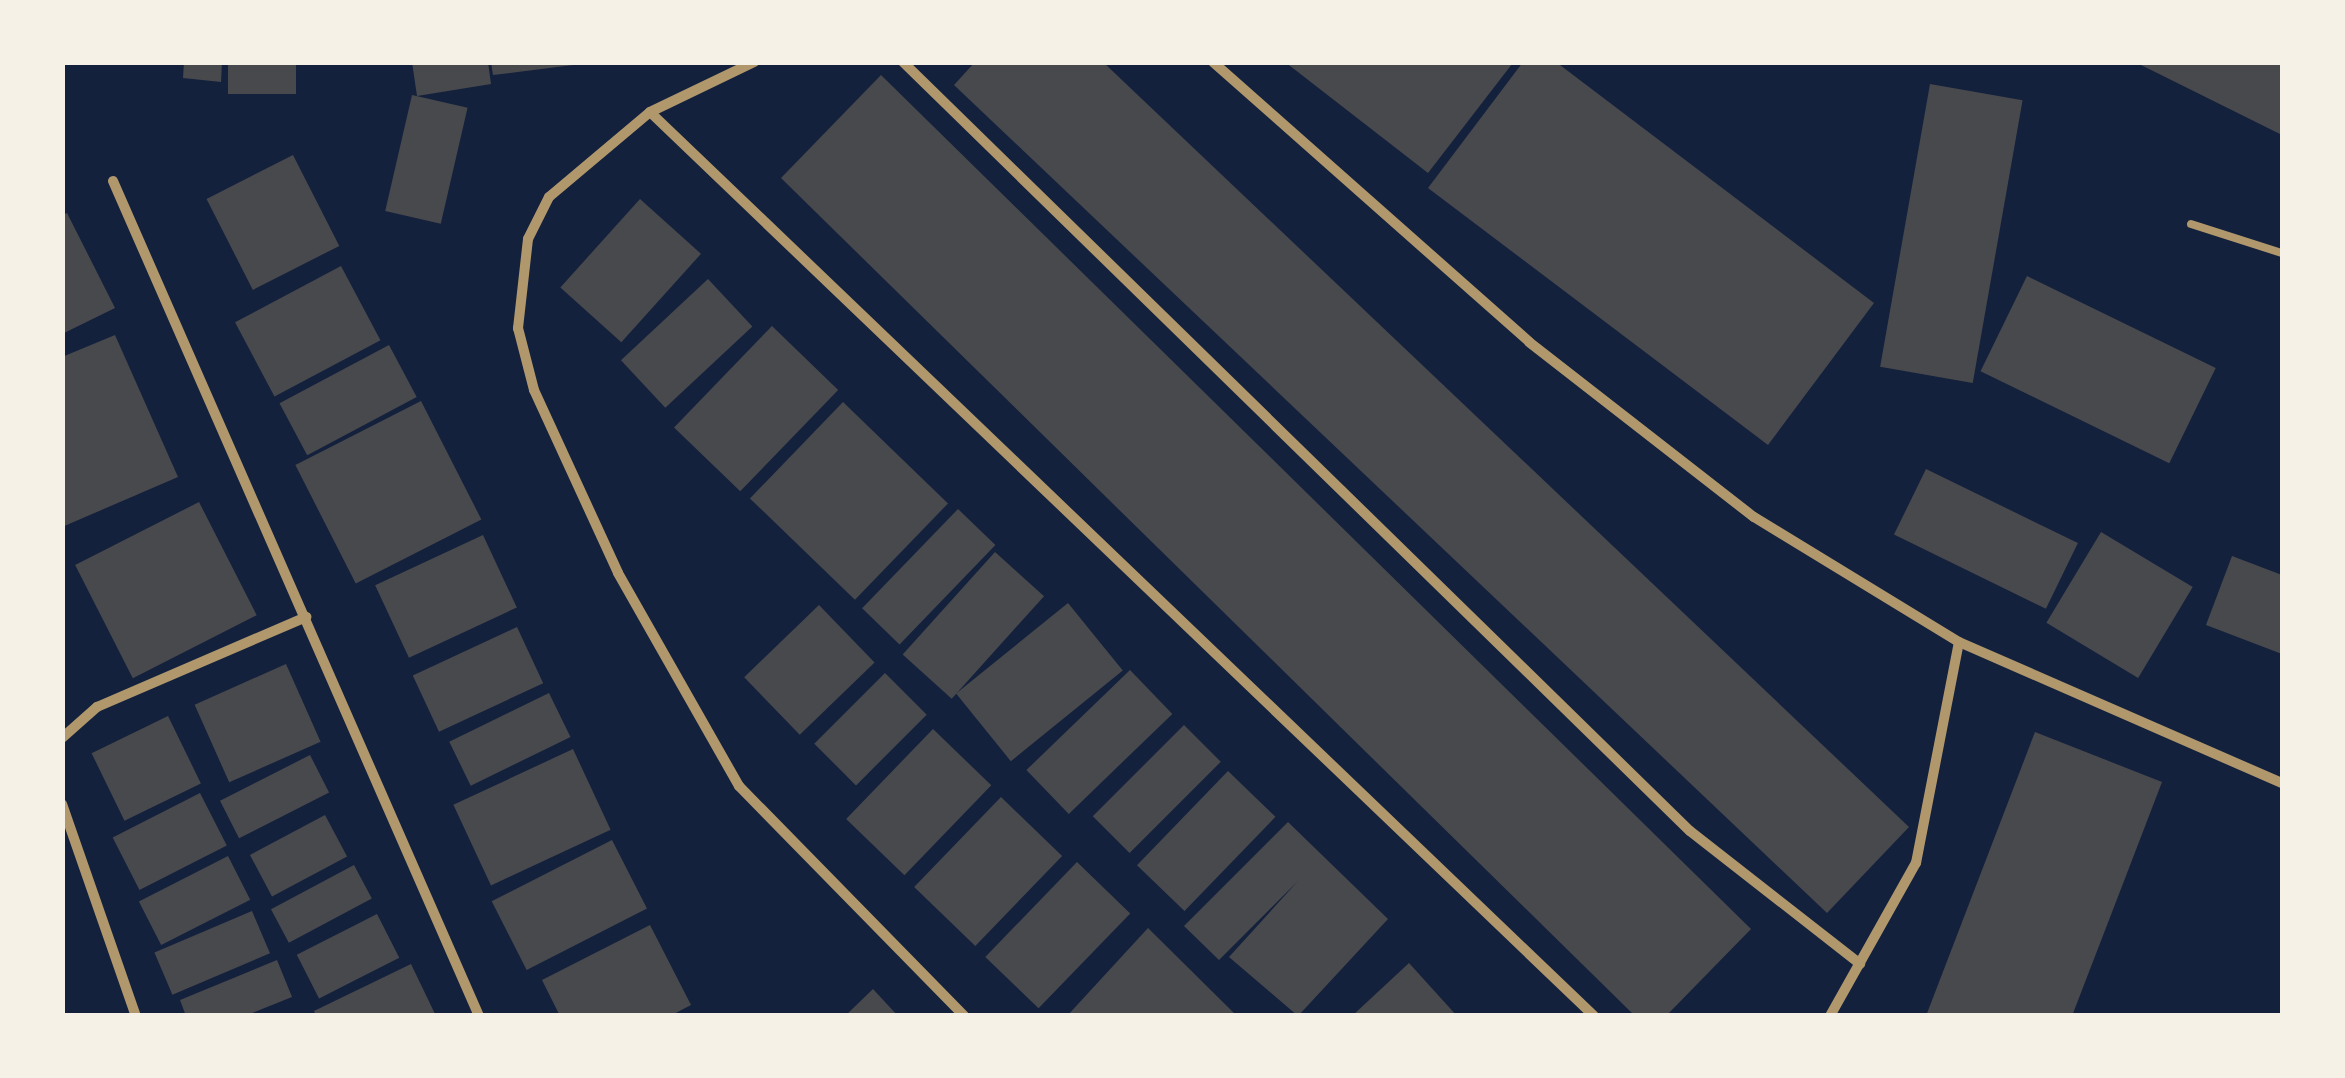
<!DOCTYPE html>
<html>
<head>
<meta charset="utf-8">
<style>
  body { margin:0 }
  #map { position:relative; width:2345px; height:1078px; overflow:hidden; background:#14213d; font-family:"Exo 2",sans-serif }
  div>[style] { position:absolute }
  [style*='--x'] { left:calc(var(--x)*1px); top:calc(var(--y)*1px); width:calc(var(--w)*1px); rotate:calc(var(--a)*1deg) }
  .building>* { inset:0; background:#48494c; transform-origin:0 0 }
  .service>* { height:8px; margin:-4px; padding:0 4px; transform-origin:4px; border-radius:4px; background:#b1986c }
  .minor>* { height:10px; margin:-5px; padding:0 5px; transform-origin:5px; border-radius:5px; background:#b1986c }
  span { translate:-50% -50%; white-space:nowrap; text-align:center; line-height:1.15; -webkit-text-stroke:8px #f6f1e7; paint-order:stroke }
  .frame { position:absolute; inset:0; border:65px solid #f6f1e7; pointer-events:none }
</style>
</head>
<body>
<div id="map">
  <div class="building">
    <i style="clip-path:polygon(184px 62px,222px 62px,221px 82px,183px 78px)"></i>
    <i style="left:228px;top:62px;width:68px;height:32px"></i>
    <i style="clip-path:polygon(412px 62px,488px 62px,491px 84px,417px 96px)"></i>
    <i style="clip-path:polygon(491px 62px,573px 62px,573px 65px,493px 75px)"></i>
    <i style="clip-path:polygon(975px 62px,1103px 62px,1909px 827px,1827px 913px,954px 85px)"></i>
    <i style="clip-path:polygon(1285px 62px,1510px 62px,1512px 64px,1428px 173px)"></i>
    <i style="clip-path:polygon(1523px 62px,1556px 62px,1874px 303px,1768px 445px,1428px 188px)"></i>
    <i style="clip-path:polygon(2135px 62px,2282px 62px,2282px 135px)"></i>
    <i style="clip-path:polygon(881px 75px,1751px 929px,1666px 1016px,1635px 1016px,781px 178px)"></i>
    <i style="left:1930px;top:84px;width:94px;height:287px;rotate:10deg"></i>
    <i style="left:412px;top:95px;width:57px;height:119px;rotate:13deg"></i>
    <i style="left:293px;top:155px;width:102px;height:97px;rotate:63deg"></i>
    <i style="left:640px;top:199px;width:82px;height:119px;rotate:42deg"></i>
    <i style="clip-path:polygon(67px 213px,115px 308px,62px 334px,62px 215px)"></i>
    <i style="left:341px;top:266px;width:84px;height:120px;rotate:62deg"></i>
    <i style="left:2027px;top:276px;width:210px;height:106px;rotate:26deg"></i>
    <i style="left:708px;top:279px;width:65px;height:119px;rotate:47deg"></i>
    <i style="left:772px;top:326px;width:92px;height:141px;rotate:44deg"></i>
    <i style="clip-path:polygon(115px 335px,178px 477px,62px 527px,62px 357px)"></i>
    <i style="left:389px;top:345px;width:59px;height:124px;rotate:62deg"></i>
    <i style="left:421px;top:401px;width:133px;height:141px;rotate:63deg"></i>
    <i style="left:843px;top:402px;width:146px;height:134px;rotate:44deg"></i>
    <i style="left:1926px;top:469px;width:169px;height:73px;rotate:26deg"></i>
    <i style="left:199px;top:502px;width:127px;height:139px;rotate:63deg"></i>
    <i style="left:958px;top:509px;width:52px;height:138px;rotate:44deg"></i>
    <i style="left:2101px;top:532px;width:107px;height:106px;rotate:31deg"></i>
    <i style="left:483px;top:535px;width:80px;height:119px;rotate:65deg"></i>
    <i style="left:995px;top:552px;width:66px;height:138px;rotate:42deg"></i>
    <i style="clip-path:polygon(2232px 556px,2282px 575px,2282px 654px,2206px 625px)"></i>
    <i style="left:1068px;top:603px;width:87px;height:144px;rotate:51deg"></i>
    <i style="left:819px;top:605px;width:80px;height:104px;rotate:46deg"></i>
    <i style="left:517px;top:627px;width:62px;height:115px;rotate:65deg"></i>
    <i style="left:286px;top:664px;width:85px;height:100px;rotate:66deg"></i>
    <i style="left:1130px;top:670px;width:61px;height:144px;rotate:46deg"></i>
    <i style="left:885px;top:673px;width:59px;height:100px;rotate:45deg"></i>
    <i style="left:549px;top:693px;width:49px;height:111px;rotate:64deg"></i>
    <i style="left:168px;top:716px;width:75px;height:85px;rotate:64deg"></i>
    <i style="left:1184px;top:725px;width:52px;height:129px;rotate:45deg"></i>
    <i style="left:933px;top:729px;width:81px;height:125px;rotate:44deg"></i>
    <i style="clip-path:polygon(2035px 732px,2162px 782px,2129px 868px,2072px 1016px,1926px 1016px)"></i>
    <i style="left:573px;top:749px;width:89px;height:132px;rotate:65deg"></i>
    <i style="left:310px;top:755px;width:42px;height:101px;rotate:63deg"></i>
    <i style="left:1228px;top:771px;width:66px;height:131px;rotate:44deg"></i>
    <i style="left:200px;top:793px;width:59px;height:98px;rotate:63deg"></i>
    <i style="left:1001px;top:797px;width:85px;height:125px;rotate:44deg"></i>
    <i style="left:325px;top:815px;width:47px;height:85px;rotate:62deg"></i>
    <i style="clip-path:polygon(1288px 822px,1388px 919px,1298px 1016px,1229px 957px,1298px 881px,1219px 960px,1184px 926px)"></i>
    <i style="left:612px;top:840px;width:77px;height:135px;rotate:63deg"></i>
    <i style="left:228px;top:856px;width:49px;height:100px;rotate:63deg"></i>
    <i style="left:1077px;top:862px;width:74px;height:132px;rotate:44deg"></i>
    <i style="left:354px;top:865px;width:38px;height:94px;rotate:62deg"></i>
    <i style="left:252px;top:911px;width:46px;height:106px;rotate:67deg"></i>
    <i style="left:377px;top:914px;width:49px;height:90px;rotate:63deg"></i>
    <i style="clip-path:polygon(650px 925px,691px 1005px,670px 1016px,560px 1016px,542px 980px)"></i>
    <i style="clip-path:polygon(1148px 928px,1237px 1016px,1067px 1016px)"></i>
    <i style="clip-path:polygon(277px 960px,292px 997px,245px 1016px,186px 1016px,180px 1000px)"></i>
    <i style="clip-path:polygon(1409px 963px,1457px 1016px,1352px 1016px)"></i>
    <i style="clip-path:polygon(411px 964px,436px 1016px,316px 1016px,314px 1011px)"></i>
    <i style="clip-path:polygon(873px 989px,898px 1016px,845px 1016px)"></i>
  </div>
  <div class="service">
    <i style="--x:2191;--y:224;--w:96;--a:17.7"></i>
  </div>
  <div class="minor">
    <i style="--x:754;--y:62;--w:115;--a:154.3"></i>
    <i style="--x:650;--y:112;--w:132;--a:139.9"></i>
    <i style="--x:549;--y:197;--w:47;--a:116.6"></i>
    <i style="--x:528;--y:239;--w:90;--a:96.4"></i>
    <i style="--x:518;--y:328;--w:64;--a:75.5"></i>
    <i style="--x:534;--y:390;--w:201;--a:65.3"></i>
    <i style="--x:618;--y:573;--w:245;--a:60.4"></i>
    <i style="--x:739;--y:786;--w:322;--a:45.6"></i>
    <i style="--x:903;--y:62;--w:1100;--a:44.34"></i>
    <i style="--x:1690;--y:831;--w:216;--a:38"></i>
    <i style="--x:1213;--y:62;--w:422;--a:41.5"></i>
    <i style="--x:1529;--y:342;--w:285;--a:37.9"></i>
    <i style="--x:1754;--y:517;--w:240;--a:31.4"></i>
    <i style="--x:1959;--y:642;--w:352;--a:23.6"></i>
    <i style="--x:650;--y:112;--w:1307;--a:43.76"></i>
    <i style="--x:113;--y:181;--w:912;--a:66.33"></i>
    <i style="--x:62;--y:738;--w:47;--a:-41.5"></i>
    <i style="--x:97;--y:707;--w:228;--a:-23.3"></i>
    <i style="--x:62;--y:804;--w:225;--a:70.8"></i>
    <i style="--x:1830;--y:1016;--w:176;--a:-60.7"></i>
    <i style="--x:1916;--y:863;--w:225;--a:-79"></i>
  </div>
  <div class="frame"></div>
</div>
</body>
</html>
